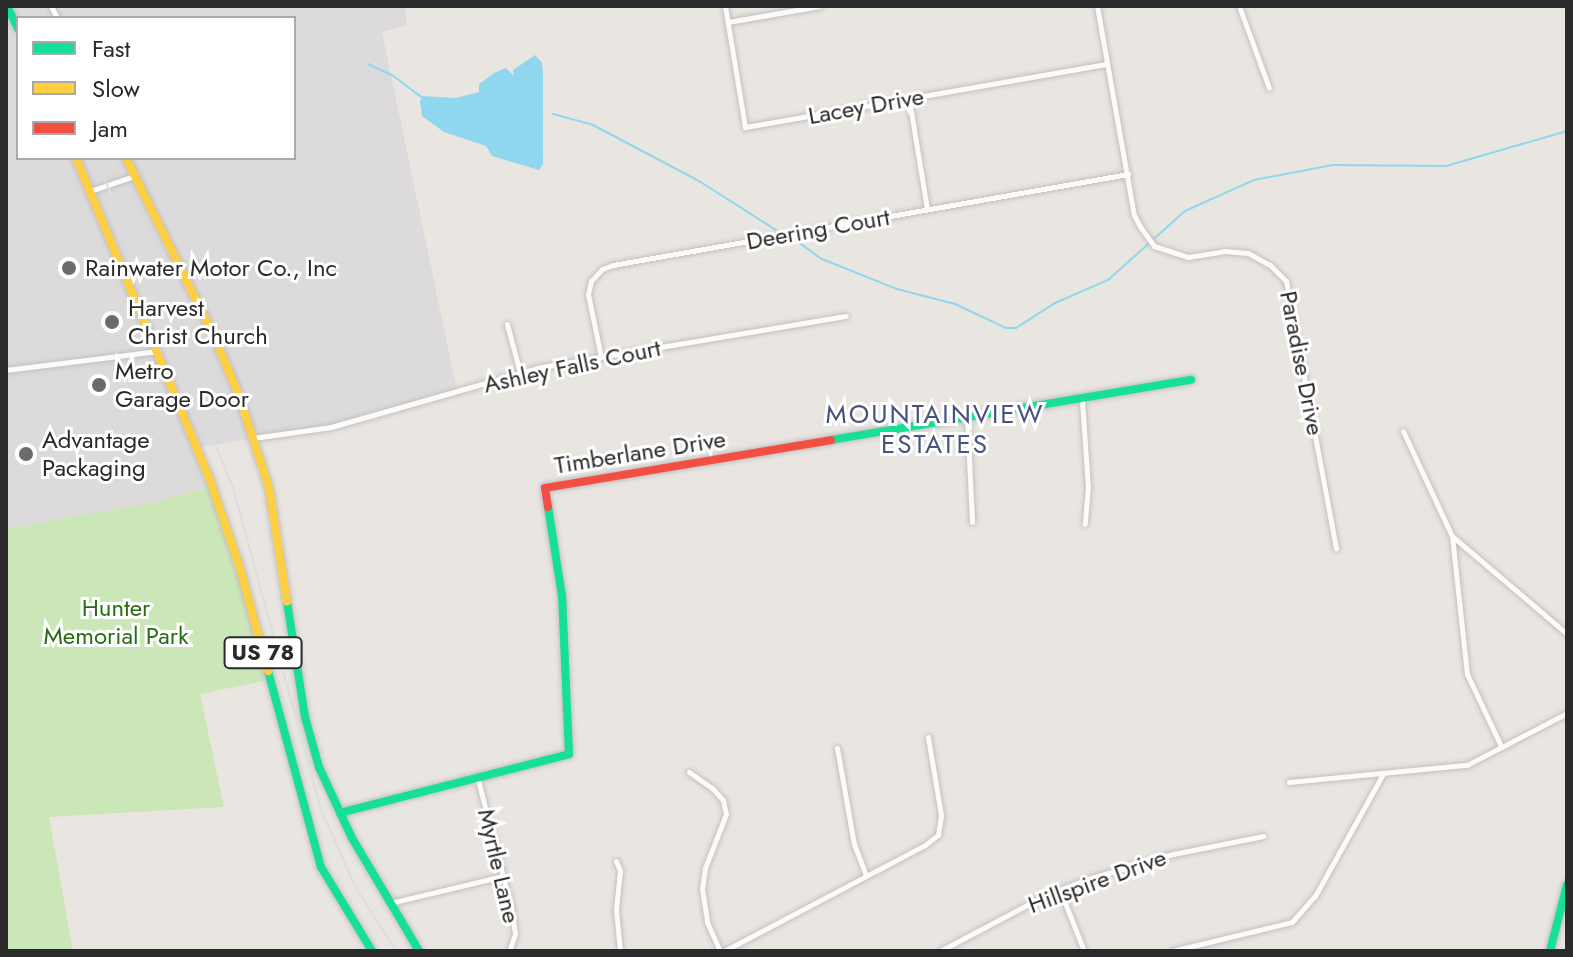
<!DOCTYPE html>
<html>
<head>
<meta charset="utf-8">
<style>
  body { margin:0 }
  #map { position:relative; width:1573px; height:957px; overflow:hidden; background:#e9e5e0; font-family:Jost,sans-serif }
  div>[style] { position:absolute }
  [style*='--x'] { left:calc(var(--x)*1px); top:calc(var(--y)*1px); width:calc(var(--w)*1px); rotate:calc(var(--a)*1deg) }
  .industrial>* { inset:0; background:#dddadc }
  .green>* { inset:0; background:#cbe6b7 }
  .water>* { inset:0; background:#8fd7ef }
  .stream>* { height:2px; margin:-1px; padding:0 1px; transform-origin:1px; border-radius:1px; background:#8fd7ef }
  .roads { filter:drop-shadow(0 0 2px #c2c1c2) drop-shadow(0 0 2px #c2c1c2) }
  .street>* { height:5px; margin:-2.5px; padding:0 2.5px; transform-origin:2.5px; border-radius:2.5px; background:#fcfbfa }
  .fast>* { height:8px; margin:-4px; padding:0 4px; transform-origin:4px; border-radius:4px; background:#16e098 }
  .slow>* { height:8px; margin:-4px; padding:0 4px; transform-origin:4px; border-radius:4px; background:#ffcf43 }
  .jam>* { height:8px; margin:-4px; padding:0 4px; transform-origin:4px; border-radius:4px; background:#f24e42 }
  .rail>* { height:2px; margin:-1px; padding:0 1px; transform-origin:1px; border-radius:1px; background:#dddddf }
  .dots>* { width:22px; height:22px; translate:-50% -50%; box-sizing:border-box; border:4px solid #fff; border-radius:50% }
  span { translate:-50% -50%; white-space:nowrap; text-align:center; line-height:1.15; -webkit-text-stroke:6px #fff; paint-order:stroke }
  .shield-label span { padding:2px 6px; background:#fff; border:2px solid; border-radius:6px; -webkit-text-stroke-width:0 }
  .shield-label { font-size:22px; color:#2a2a2a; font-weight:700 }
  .street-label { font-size:24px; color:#2a2a2a }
  .poi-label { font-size:24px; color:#2a2a2a }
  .left { translate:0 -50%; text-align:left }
  .park-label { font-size:24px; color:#296c16 }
  .neighbourhood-label { font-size:26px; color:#48527e; letter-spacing:2px }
  .frame { position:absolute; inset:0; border:8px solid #2a2a2a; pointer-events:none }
  .legend { position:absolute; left:16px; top:16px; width:280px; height:144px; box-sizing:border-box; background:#fff; border:2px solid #aaa; margin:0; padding:10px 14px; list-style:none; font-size:24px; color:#2a2a2a }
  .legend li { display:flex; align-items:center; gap:16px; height:40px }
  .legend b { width:40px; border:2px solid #aaa }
</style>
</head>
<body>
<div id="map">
  <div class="industrial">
    <i style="clip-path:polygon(evenodd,6px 6px,405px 6px,407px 25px,382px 32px,457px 391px,331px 427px,198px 447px,212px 486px,161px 501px,6px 529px,6px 6px,18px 18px,294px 18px,294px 158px,18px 158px,18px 18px)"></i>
  </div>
  <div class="green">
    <i style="clip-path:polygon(213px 486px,268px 680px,200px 694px,224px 807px,49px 817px,73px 951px,6px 951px,6px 529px,161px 501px)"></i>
  </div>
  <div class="water">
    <i style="clip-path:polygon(535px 55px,542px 63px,543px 74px,543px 164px,539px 170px,492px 156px,486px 146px,444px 132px,422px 116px,420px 101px,423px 96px,456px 98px,479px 92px,479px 84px,494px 73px,506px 68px,514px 76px,513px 70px)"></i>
  </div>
  <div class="stream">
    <i style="--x:368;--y:64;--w:26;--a:25"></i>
    <i style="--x:392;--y:75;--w:38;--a:37"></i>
    <i style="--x:553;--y:114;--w:39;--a:15"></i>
    <i style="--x:591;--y:124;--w:122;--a:27.8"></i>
    <i style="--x:699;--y:181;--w:95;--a:32.5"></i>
    <i style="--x:794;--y:239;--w:34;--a:36"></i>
    <i style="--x:822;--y:259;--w:81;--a:21.8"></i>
    <i style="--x:897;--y:289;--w:60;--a:14.5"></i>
    <i style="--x:955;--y:304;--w:56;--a:25.2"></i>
    <i style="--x:1006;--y:328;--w:10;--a:0"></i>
    <i style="--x:1016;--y:328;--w:46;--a:-32.7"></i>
    <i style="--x:1055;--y:303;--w:58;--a:-23.5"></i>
    <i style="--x:1108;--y:280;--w:103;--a:-41.9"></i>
    <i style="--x:1185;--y:211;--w:76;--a:-24.2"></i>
    <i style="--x:1254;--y:180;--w:80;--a:-10.8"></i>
    <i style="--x:1333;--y:165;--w:113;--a:0.5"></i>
    <i style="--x:1446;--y:166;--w:126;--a:-16.1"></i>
  </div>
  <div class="roads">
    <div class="street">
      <i style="--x:51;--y:6;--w:13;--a:63"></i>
      <i style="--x:725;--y:6;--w:123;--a:80.6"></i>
      <i style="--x:745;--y:127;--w:367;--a:-9.9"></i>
      <i style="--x:1097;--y:6;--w:212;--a:80"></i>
      <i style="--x:1134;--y:215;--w:15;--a:62"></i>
      <i style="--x:1141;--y:228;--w:22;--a:54"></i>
      <i style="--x:1154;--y:246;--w:36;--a:18"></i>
      <i style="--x:1188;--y:257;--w:36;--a:-9"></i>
      <i style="--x:1224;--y:251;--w:24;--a:5"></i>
      <i style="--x:1248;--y:253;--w:25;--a:29"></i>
      <i style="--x:1270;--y:265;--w:23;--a:45"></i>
      <i style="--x:1286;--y:281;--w:272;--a:79.4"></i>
      <i style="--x:1239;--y:6;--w:87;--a:69.9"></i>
      <i style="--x:728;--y:22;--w:93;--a:-9.9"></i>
      <i style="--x:909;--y:99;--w:111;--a:80.7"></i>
      <i style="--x:90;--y:191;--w:46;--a:-18.8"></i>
      <i style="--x:507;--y:324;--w:51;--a:75.1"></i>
      <i style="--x:601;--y:357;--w:64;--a:-101.7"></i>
      <i style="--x:588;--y:294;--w:13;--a:-77"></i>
      <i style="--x:591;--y:281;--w:16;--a:-47"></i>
      <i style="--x:602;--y:269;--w:12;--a:-20"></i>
      <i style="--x:613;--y:265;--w:523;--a:-10.02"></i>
      <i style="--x:6;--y:370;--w:153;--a:-7.1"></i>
      <i style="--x:1082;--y:400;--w:87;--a:86.1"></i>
      <i style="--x:1088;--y:487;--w:37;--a:95"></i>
      <i style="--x:967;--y:418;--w:104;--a:87.2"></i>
      <i style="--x:1403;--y:431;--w:116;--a:65"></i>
      <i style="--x:1452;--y:536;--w:151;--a:40.4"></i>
      <i style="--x:253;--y:438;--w:79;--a:-8"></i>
      <i style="--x:331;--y:427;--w:218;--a:-15.9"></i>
      <i style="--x:541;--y:367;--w:309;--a:-9.5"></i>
      <i style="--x:1452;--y:536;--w:139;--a:83.8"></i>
      <i style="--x:1467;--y:674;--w:80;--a:64.7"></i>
      <i style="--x:837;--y:748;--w:97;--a:80"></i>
      <i style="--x:854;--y:844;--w:34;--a:69"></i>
      <i style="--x:689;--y:772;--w:29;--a:35"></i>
      <i style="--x:713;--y:789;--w:15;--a:48"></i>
      <i style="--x:723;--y:800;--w:14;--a:78"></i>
      <i style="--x:726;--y:814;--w:58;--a:111.3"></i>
      <i style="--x:705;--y:868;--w:21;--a:98"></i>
      <i style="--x:702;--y:889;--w:33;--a:81"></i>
      <i style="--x:707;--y:922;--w:32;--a:66"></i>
      <i style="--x:478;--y:780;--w:132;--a:75.5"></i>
      <i style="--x:511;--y:908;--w:26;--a:81"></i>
      <i style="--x:515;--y:934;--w:18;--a:109"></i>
      <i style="--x:1289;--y:782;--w:179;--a:-5.5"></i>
      <i style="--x:1467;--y:765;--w:113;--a:-27.5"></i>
      <i style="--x:616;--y:861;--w:11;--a:68"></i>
      <i style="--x:620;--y:871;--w:39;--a:96"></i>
      <i style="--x:616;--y:910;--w:41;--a:84.4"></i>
      <i style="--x:1060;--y:890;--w:66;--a:68.5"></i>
      <i style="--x:390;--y:903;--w:116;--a:-13.4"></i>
      <i style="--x:724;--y:951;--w:227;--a:-27.8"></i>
      <i style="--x:925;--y:845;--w:16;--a:-38"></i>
      <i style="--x:938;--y:835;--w:20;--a:-81"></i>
      <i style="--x:941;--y:815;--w:79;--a:-99.5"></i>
      <i style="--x:940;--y:951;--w:115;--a:-27.9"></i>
      <i style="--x:1042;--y:897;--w:49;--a:-21.4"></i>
      <i style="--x:1088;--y:879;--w:89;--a:-16.4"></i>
      <i style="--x:1173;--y:854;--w:92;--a:-11.3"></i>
      <i style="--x:1172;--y:951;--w:123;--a:-13.6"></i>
      <i style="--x:1292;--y:922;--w:35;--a:-49"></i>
      <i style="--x:1315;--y:896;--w:140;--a:-60.9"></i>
    </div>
    <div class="fast">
      <i style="--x:7;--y:6;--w:25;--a:64"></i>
      <i style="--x:831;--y:440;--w:365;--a:-9.5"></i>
      <i style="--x:287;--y:602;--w:116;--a:81.1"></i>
      <i style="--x:305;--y:717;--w:52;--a:74.4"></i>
      <i style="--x:319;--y:767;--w:78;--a:65.1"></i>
      <i style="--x:352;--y:838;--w:131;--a:59.3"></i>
      <i style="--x:268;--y:671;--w:203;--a:74.9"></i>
      <i style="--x:321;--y:867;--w:98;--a:58.7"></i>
      <i style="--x:340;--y:813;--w:236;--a:-14.4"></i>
      <i style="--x:569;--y:754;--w:158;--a:-92.5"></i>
      <i style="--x:562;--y:596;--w:90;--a:-98.9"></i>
      <i style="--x:1550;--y:951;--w:68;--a:-75.6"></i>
    </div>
    <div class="slow">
      <i style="--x:76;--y:158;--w:346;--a:67.4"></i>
      <i style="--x:209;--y:477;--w:96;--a:71.2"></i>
      <i style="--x:240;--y:568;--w:107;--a:74.8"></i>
      <i style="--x:126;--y:158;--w:199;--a:63.7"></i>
      <i style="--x:214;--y:336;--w:62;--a:67.2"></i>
      <i style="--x:238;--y:393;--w:100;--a:71.9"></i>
      <i style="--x:269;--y:488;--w:115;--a:81"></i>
    </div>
    <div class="jam">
      <i style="--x:548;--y:507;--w:19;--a:-99"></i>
      <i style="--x:545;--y:488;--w:290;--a:-9.5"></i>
    </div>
  </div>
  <div class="rail">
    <i style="--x:31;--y:6;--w:13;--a:67"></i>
    <i style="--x:96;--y:158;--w:353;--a:67.4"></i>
    <i style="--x:232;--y:484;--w:340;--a:74.7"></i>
    <i style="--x:322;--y:812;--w:83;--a:65.9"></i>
    <i style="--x:356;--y:888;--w:75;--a:57.6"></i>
  </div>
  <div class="dots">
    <i style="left:69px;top:268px;background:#6d6b6a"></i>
    <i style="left:112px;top:322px;background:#6d6b6a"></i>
    <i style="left:99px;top:385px;background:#6d6b6a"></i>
    <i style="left:26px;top:454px;background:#6d6b6a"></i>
  </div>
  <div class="shield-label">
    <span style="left:263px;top:653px">US 78</span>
  </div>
  <div class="street-label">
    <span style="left:866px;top:106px;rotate:-10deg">Lacey Drive</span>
    <span style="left:818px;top:229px;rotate:-10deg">Deering Court</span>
    <span style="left:1302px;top:363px;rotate:79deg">Paradise Drive</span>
    <span style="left:572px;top:366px;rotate:-12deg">Ashley Falls Court</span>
    <span style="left:640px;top:452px;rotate:-9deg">Timberlane Drive</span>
    <span style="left:499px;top:866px;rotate:77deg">Myrtle Lane</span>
    <span style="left:1097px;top:881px;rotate:-20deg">Hillspire Drive</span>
  </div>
  <div class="poi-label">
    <span class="left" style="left:85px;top:268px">Rainwater Motor Co., Inc</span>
    <span class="left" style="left:128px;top:322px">Harvest<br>Christ Church</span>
    <span class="left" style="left:115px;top:385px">Metro<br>Garage Door</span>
    <span class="left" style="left:42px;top:454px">Advantage<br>Packaging</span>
  </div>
  <div class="park-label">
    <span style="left:116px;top:622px">Hunter<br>Memorial Park</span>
  </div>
  <div class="neighbourhood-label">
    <span style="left:935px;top:430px">MOUNTAINVIEW<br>ESTATES</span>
  </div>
  <div class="frame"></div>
  <ul class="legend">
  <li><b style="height:10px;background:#16e098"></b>Fast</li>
  <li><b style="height:10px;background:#ffcf43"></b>Slow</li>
  <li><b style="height:10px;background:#f24e42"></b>Jam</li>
  </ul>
</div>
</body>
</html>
